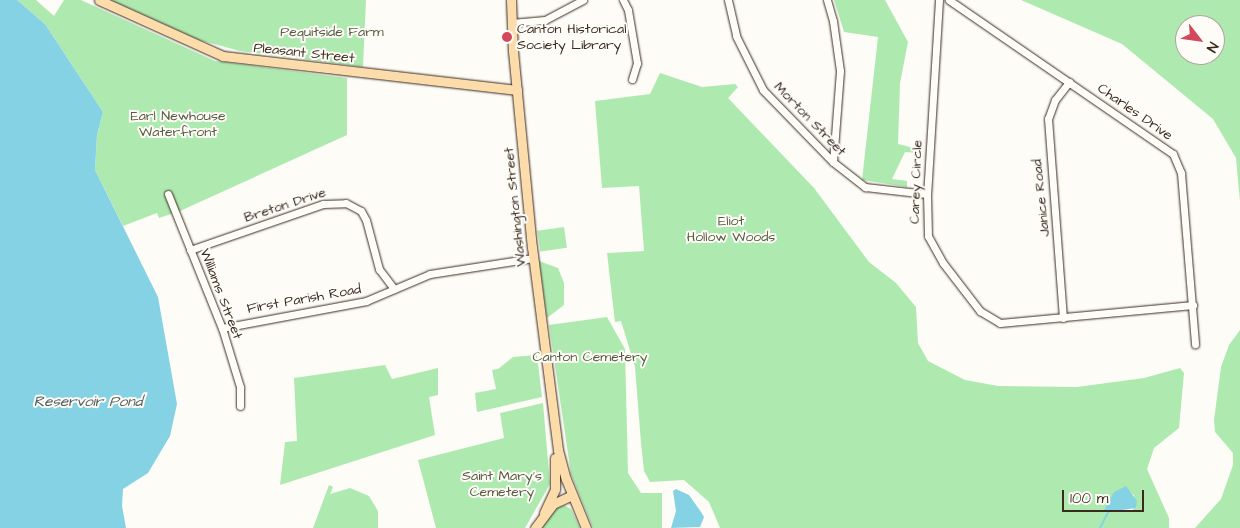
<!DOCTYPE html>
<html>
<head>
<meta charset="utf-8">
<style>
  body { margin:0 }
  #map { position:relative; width:1240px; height:528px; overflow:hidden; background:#fdfcf7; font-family:"Architects Daughter",sans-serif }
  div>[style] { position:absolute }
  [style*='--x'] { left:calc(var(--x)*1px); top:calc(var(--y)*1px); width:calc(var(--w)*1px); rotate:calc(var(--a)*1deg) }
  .green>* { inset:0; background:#aeeab0; transform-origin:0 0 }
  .water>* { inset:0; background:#86d2e5 }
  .stream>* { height:2px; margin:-1px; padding:0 1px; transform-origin:1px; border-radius:1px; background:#86d2e5 }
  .roads { filter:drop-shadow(0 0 1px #3b2a1e) drop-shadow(0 0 1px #3b2a1e) }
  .minor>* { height:7px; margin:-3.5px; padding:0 3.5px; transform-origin:3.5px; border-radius:3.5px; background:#fdfcf7 }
  .major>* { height:9px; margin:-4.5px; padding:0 4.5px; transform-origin:4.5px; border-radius:4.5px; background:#fddcac }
  .dots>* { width:14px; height:14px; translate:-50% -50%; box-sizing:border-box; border:2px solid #fdfcf7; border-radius:50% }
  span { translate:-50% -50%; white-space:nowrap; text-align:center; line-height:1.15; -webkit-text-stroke:4px #fdfcf7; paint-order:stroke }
  .poi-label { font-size:14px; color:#3b2a1e }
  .left { translate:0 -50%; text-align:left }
  .park-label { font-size:14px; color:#585a42 }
  .street-label { font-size:14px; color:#3b2a1e }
  .water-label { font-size:15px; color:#525c5a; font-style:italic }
  .north { position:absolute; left:1175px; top:15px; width:50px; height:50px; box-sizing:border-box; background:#fdfcf7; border:1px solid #afa8a0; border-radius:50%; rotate:120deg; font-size:14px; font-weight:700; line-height:20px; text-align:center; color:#3b2a1e }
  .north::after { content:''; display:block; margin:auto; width:18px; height:22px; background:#d1495b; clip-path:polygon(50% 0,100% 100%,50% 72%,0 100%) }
  .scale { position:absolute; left:1062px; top:490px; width:82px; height:22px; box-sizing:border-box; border:2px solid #3b2a1e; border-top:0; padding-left:6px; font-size:15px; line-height:18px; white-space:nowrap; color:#3b2a1e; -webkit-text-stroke:4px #fdfcf7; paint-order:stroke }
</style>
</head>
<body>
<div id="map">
  <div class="green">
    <i style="clip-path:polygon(17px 0,36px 0,54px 16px,64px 0,81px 0,215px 61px,347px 78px,347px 135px,180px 211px,159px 218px,157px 213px,123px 226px,95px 170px,97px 135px,103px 112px,45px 24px)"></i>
    <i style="clip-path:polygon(111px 0,366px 0,363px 67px,240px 51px,199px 40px)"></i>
    <i style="clip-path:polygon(834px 0,885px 0,908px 42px,900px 83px,898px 144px,918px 149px,918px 153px,905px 152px,892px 179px,907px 181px,907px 187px,862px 180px,878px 37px,844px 32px)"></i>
    <i style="clip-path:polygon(evenodd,1021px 0,1240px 0,1240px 202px,1236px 158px,1213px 119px,1122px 44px,1021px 0,1185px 25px,1215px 25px,1215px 55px,1185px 55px,1185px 25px)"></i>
    <i style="clip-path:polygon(evenodd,660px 73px,702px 87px,735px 84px,738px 87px,728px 98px,814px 188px,869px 262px,896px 283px,916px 307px,918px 343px,928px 361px,965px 380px,998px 386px,1077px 387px,1144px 378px,1180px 368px,1184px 373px,1179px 428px,1154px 448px,1147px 469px,1169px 518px,1169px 528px,720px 528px,709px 502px,684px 480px,650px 482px,644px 471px,641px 443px,635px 367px,621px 321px,615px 322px,607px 253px,644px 251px,639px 186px,602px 188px,595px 101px,650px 94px,660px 73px,1129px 493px,1134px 495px,1133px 510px,1108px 512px,1129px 493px)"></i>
    <i style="left:564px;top:227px;width:21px;height:27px;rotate:82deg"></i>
    <i style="clip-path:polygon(539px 261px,558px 268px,564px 283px,564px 305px,547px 318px)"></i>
    <i style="clip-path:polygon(607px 317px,625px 349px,628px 473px,641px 493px,662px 493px,662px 528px,593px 528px,571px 474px,549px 325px)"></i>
    <i style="clip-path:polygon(1240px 330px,1240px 528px,1195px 528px,1221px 499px,1233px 465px,1233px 453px,1215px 432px,1214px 420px,1221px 367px,1229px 345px)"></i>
    <i style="clip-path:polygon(537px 355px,542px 397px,477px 412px,475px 393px,496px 389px,492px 370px,498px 369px,513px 357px)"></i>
    <i style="clip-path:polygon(385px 365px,392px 379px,438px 368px,438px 395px,429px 397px,435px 435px,280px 485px,285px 442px,297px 441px,294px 378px)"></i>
    <i style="clip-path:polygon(543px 403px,550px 484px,525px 528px,436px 528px,418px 460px,504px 438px,500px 413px)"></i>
    <i style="clip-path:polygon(329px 485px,333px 487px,330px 494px,350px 488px,369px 496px,378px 511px,378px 528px,313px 528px)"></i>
    <i style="clip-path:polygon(564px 505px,571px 509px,580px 528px,540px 528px,556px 508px)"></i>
  </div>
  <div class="water">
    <i style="clip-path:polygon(0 0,17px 0,45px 24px,103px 112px,97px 135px,95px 170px,158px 297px,177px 404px,170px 436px,148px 473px,123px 489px,122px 506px,126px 528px,0 528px)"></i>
    <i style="clip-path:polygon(1126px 486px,1137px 501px,1136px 508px,1108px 512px,1104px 510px,1114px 492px)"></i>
    <i style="clip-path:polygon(676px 489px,689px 495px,701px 512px,704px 517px,700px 527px,671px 528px,676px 511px,673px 491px)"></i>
  </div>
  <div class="stream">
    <i style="--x:1100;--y:528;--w:18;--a:-63"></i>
  </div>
  <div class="roads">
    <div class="minor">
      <i style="--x:623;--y:0;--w:11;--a:63"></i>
      <i style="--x:628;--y:10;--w:54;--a:80.4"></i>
      <i style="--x:637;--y:63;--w:17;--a:107"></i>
      <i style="--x:728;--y:0;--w:37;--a:77"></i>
      <i style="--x:736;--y:36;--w:60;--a:63.4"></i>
      <i style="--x:763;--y:90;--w:100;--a:45.8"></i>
      <i style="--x:833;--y:162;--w:41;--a:38"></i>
      <i style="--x:865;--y:187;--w:62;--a:6.4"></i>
      <i style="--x:827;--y:0;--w:22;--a:74"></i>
      <i style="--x:833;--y:21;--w:50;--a:82"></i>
      <i style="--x:840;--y:71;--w:91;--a:94.4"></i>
      <i style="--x:939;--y:0;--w:194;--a:93.5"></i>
      <i style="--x:927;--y:194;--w:42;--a:88.6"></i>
      <i style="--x:928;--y:236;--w:31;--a:61"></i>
      <i style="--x:943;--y:263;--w:61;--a:52.4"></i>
      <i style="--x:980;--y:311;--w:23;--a:31"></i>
      <i style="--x:1000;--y:323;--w:194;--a:-5.3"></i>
      <i style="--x:949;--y:0;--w:272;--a:34.5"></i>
      <i style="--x:1173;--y:154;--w:21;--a:67"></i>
      <i style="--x:1181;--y:173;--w:172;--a:85.3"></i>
      <i style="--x:511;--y:23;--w:34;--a:-5"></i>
      <i style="--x:545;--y:20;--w:43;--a:-27.8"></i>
      <i style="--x:168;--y:194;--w:144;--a:68.1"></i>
      <i style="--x:222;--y:328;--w:62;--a:73"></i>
      <i style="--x:240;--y:387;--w:19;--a:90"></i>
      <i style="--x:190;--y:250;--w:141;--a:-19.1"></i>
      <i style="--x:323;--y:204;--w:23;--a:-2"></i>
      <i style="--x:346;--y:203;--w:17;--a:28"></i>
      <i style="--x:361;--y:211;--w:10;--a:61"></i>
      <i style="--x:366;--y:220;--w:51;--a:75.1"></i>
      <i style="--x:379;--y:269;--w:25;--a:53"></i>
      <i style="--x:1063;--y:318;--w:200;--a:-94.3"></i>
      <i style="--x:1048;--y:119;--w:20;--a:-70"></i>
      <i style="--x:1055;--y:100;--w:23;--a:-52"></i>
      <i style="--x:222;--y:328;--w:147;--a:-10.6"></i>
      <i style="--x:366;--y:301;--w:69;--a:-22.9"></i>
      <i style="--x:430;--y:274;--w:104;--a:-8.8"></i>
    </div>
    <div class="major">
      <i style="--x:99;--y:0;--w:136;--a:24.3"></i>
      <i style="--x:223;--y:56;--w:296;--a:6.6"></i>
      <i style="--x:511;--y:0;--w:51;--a:87.8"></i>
      <i style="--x:513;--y:51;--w:197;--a:84.5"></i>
      <i style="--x:532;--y:247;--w:205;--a:82.7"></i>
      <i style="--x:558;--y:450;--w:30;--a:75"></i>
      <i style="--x:566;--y:479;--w:53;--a:67.8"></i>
      <i style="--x:544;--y:513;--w:26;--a:-65"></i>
      <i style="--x:555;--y:489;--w:31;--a:-90"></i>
      <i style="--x:535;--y:528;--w:30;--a:-53"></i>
      <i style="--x:553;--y:504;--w:21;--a:-25"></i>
    </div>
  </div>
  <div class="dots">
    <i style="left:507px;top:37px;background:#d1495b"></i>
  </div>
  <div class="poi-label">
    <span class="left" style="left:517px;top:37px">Canton Historical<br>Society Library</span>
  </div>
  <div class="park-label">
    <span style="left:332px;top:32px">Pequitside Farm</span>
    <span style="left:178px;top:124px">Earl Newhouse<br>Waterfront</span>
    <span style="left:731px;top:229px">Eliot<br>Hollow Woods</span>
    <span style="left:590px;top:357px">Canton Cemetery</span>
    <span style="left:502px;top:484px">Saint Mary's<br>Cemetery</span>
  </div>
  <div class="street-label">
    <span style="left:304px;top:53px;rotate:6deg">Pleasant Street</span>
    <span style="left:1135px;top:112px;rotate:35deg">Charles Drive</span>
    <span style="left:810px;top:119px;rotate:46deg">Morton Street</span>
    <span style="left:916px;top:182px;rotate:-88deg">Carey Circle</span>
    <span style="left:1041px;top:198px;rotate:-96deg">Janice Road</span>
    <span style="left:285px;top:205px;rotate:-18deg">Breton Drive</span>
    <span style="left:515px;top:207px;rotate:-96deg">Washington Street</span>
    <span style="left:221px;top:294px;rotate:69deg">Williams Street</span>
    <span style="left:304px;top:299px;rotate:-10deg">First Parish Road</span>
  </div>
  <div class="water-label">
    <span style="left:88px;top:402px">Reservoir Pond</span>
  </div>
  <div class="north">N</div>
  <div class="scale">100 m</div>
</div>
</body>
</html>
